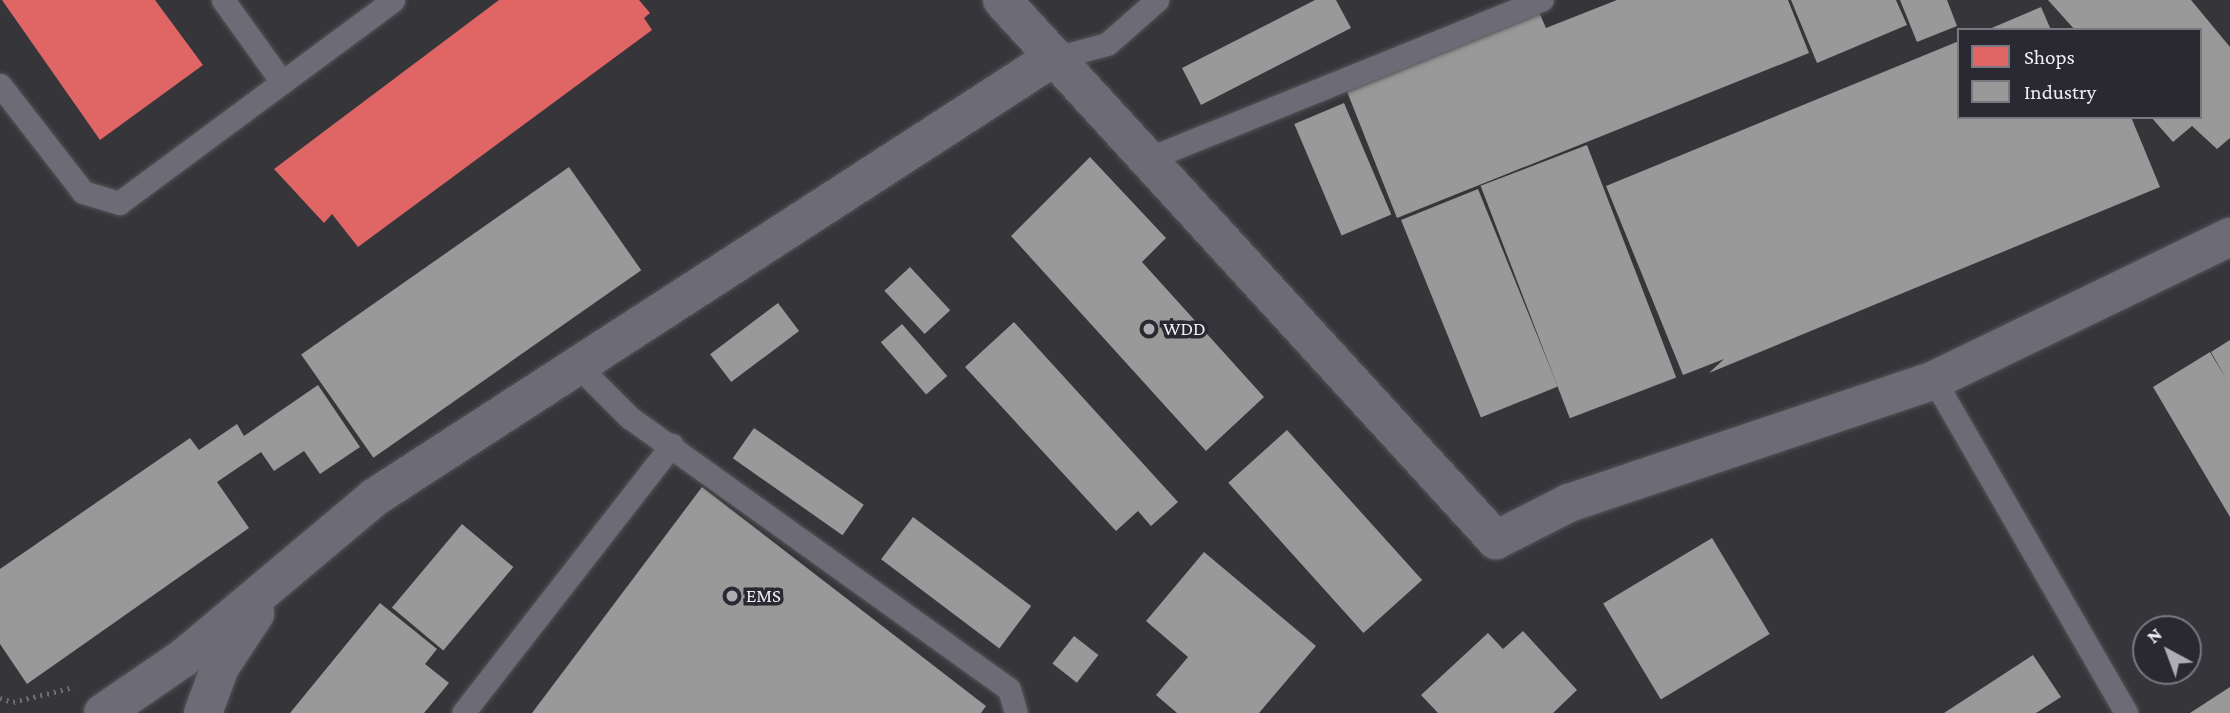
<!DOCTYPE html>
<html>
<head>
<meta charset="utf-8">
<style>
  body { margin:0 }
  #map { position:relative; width:2230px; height:713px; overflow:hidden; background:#35353a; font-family:"Crimson Pro",serif }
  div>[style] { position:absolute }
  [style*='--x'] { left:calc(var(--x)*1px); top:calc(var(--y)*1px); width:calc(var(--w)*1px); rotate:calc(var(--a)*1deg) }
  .shops>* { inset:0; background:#e06666 }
  .industry>* { inset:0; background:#999; transform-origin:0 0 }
  .path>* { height:4.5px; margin-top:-2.25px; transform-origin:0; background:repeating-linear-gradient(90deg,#6e6d75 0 2px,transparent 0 7px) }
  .roads { filter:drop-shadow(0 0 2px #545357) drop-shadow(0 0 2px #545357) }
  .service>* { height:23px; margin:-11.5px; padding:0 11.5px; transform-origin:11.5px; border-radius:11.5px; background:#6d6c76 }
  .minor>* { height:38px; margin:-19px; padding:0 19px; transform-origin:19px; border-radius:19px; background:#6d6c76 }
  .dots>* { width:19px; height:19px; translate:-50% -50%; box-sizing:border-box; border:4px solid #2a2932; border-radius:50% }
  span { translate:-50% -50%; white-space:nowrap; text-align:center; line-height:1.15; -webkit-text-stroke:7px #2a2932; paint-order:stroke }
  .poi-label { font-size:19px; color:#efeef4 }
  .left { translate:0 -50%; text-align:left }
  .legend { position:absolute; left:1957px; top:28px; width:245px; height:91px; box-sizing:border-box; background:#2a2932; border:2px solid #797880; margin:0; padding:9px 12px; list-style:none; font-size:21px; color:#efeef4 }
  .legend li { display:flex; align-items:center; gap:14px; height:35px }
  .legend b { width:35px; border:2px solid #797880 }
  .north { position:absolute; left:2132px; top:615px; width:70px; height:70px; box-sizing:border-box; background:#2a2932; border:2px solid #797880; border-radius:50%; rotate:319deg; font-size:19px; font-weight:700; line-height:28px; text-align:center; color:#efeef4 }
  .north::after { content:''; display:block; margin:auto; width:24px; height:32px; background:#aeadb3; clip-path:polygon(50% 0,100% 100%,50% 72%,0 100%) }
</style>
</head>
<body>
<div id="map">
  <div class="shops">
    <i style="clip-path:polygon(2px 0,155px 0,203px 65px,100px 140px)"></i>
    <i style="clip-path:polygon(499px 0,639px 0,650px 13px,644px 18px,652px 30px,358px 247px,332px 214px,324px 223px,274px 169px)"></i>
  </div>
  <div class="industry">
    <i style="clip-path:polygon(1315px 0,1336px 0,1351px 28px,1201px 105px,1182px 68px)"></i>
    <i style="clip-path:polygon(1617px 0,1788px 0,1809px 53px,1397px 218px,1346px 89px,1539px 12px,1546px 28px)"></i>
    <i style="clip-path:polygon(1791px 0,1896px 0,1907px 25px,1817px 63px)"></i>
    <i style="clip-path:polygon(1900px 0,1947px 0,1957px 26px,1917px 42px)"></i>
    <i style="clip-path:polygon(2048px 0,2191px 0,2230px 47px,2230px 138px,2217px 149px,2192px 126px,2173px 142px,2151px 117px,2200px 117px,2200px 30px,2075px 30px)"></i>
    <i style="clip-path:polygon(2041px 7px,2051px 30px,1987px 30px)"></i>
    <i style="clip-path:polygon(1959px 41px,1959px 117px,2131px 117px,2160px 187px,1709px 373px,1724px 359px,1683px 375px,1606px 186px)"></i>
    <i style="left:1344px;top:103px;width:121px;height:54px;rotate:67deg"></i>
    <i style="left:1587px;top:145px;width:249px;height:114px;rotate:69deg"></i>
    <i style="clip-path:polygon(1090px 157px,1166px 238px,1142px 262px,1264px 397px,1206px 451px,1011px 236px)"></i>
    <i style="left:569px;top:167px;width:126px;height:327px;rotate:55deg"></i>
    <i style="left:1478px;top:189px;width:213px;height:83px;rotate:68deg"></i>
    <i style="left:910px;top:267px;width:59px;height:35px;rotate:47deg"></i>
    <i style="left:778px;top:303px;width:35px;height:85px;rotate:53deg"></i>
    <i style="clip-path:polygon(1014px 322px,1178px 502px,1151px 526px,1138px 511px,1116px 531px,965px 367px)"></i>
    <i style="left:902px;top:324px;width:69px;height:28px;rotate:49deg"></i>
    <i style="clip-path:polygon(2230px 340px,2230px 517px,2153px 387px,2210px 352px,2227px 380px,2211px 352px)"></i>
    <i style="clip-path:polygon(318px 385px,360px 447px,320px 474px,304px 451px,274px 471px,261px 452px,217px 482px,249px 528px,27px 684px,0 644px,0 569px,190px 438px,199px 450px,237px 424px,244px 436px)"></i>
    <i style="left:754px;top:428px;width:134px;height:37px;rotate:35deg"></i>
    <i style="left:1287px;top:430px;width:202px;height:79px;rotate:48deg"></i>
    <i style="clip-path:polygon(702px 487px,986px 706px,981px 713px,532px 713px)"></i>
    <i style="left:913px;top:517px;width:148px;height:53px;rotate:37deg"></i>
    <i style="left:462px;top:524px;width:67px;height:109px;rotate:40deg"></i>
    <i style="left:1712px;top:538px;width:112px;height:127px;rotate:59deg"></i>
    <i style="clip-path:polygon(1204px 552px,1316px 646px,1259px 713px,1177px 713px,1156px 695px,1188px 657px,1146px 621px)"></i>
    <i style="clip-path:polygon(380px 603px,437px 649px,425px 664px,449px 683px,424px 713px,290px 713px)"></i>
    <i style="clip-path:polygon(1523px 631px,1577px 690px,1553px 713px,1438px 713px,1421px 695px,1488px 633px,1503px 649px)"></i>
    <i style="left:1074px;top:636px;width:31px;height:35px;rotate:38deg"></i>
    <i style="clip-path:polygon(2033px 655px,2061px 697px,2036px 713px,1944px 713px)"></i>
    <i style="clip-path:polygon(2230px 687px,2230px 713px,2190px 713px)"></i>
  </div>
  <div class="path">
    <i style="--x:0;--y:698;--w:14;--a:17"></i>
    <i style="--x:13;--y:702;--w:63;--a:-13.8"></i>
  </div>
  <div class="roads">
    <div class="service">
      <i style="--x:223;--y:0;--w:101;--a:54.3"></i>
      <i style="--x:1051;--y:59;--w:58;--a:-15"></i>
      <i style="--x:1107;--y:44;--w:67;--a:-41.3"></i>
      <i style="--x:0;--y:85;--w:135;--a:52.2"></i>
      <i style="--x:83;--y:192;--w:38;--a:17"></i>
      <i style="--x:119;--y:203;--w:341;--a:-36.5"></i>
      <i style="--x:1145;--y:160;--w:428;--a:-22"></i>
      <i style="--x:577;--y:365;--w:74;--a:45"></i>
      <i style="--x:629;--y:417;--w:467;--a:35.6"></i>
      <i style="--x:1009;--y:689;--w:25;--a:74"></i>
      <i style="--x:1934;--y:380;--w:384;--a:60"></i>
      <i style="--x:463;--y:713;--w:340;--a:-52.1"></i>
    </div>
    <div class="minor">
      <i style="--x:1002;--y:0;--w:732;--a:47.55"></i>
      <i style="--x:1496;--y:540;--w:82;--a:-26.9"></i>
      <i style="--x:1569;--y:503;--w:385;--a:-18.6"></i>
      <i style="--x:1934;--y:380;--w:329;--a:-25.8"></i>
      <i style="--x:103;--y:713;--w:96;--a:-34.4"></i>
      <i style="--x:182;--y:659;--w:252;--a:-40"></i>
      <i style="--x:375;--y:497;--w:805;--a:-32.94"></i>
      <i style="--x:203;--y:713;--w:49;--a:-69.7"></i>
      <i style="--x:220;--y:667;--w:64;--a:-56.6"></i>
    </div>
  </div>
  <div class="dots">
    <i style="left:1149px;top:329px;background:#aeadb3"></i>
    <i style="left:732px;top:596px;background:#aeadb3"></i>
  </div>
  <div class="poi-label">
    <span class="left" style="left:1163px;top:329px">WDD</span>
    <span class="left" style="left:746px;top:596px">EMS</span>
  </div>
  <ul class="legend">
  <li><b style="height:19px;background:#e06666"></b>Shops</li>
  <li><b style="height:19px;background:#999"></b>Industry</li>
  </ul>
  <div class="north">N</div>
</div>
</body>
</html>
